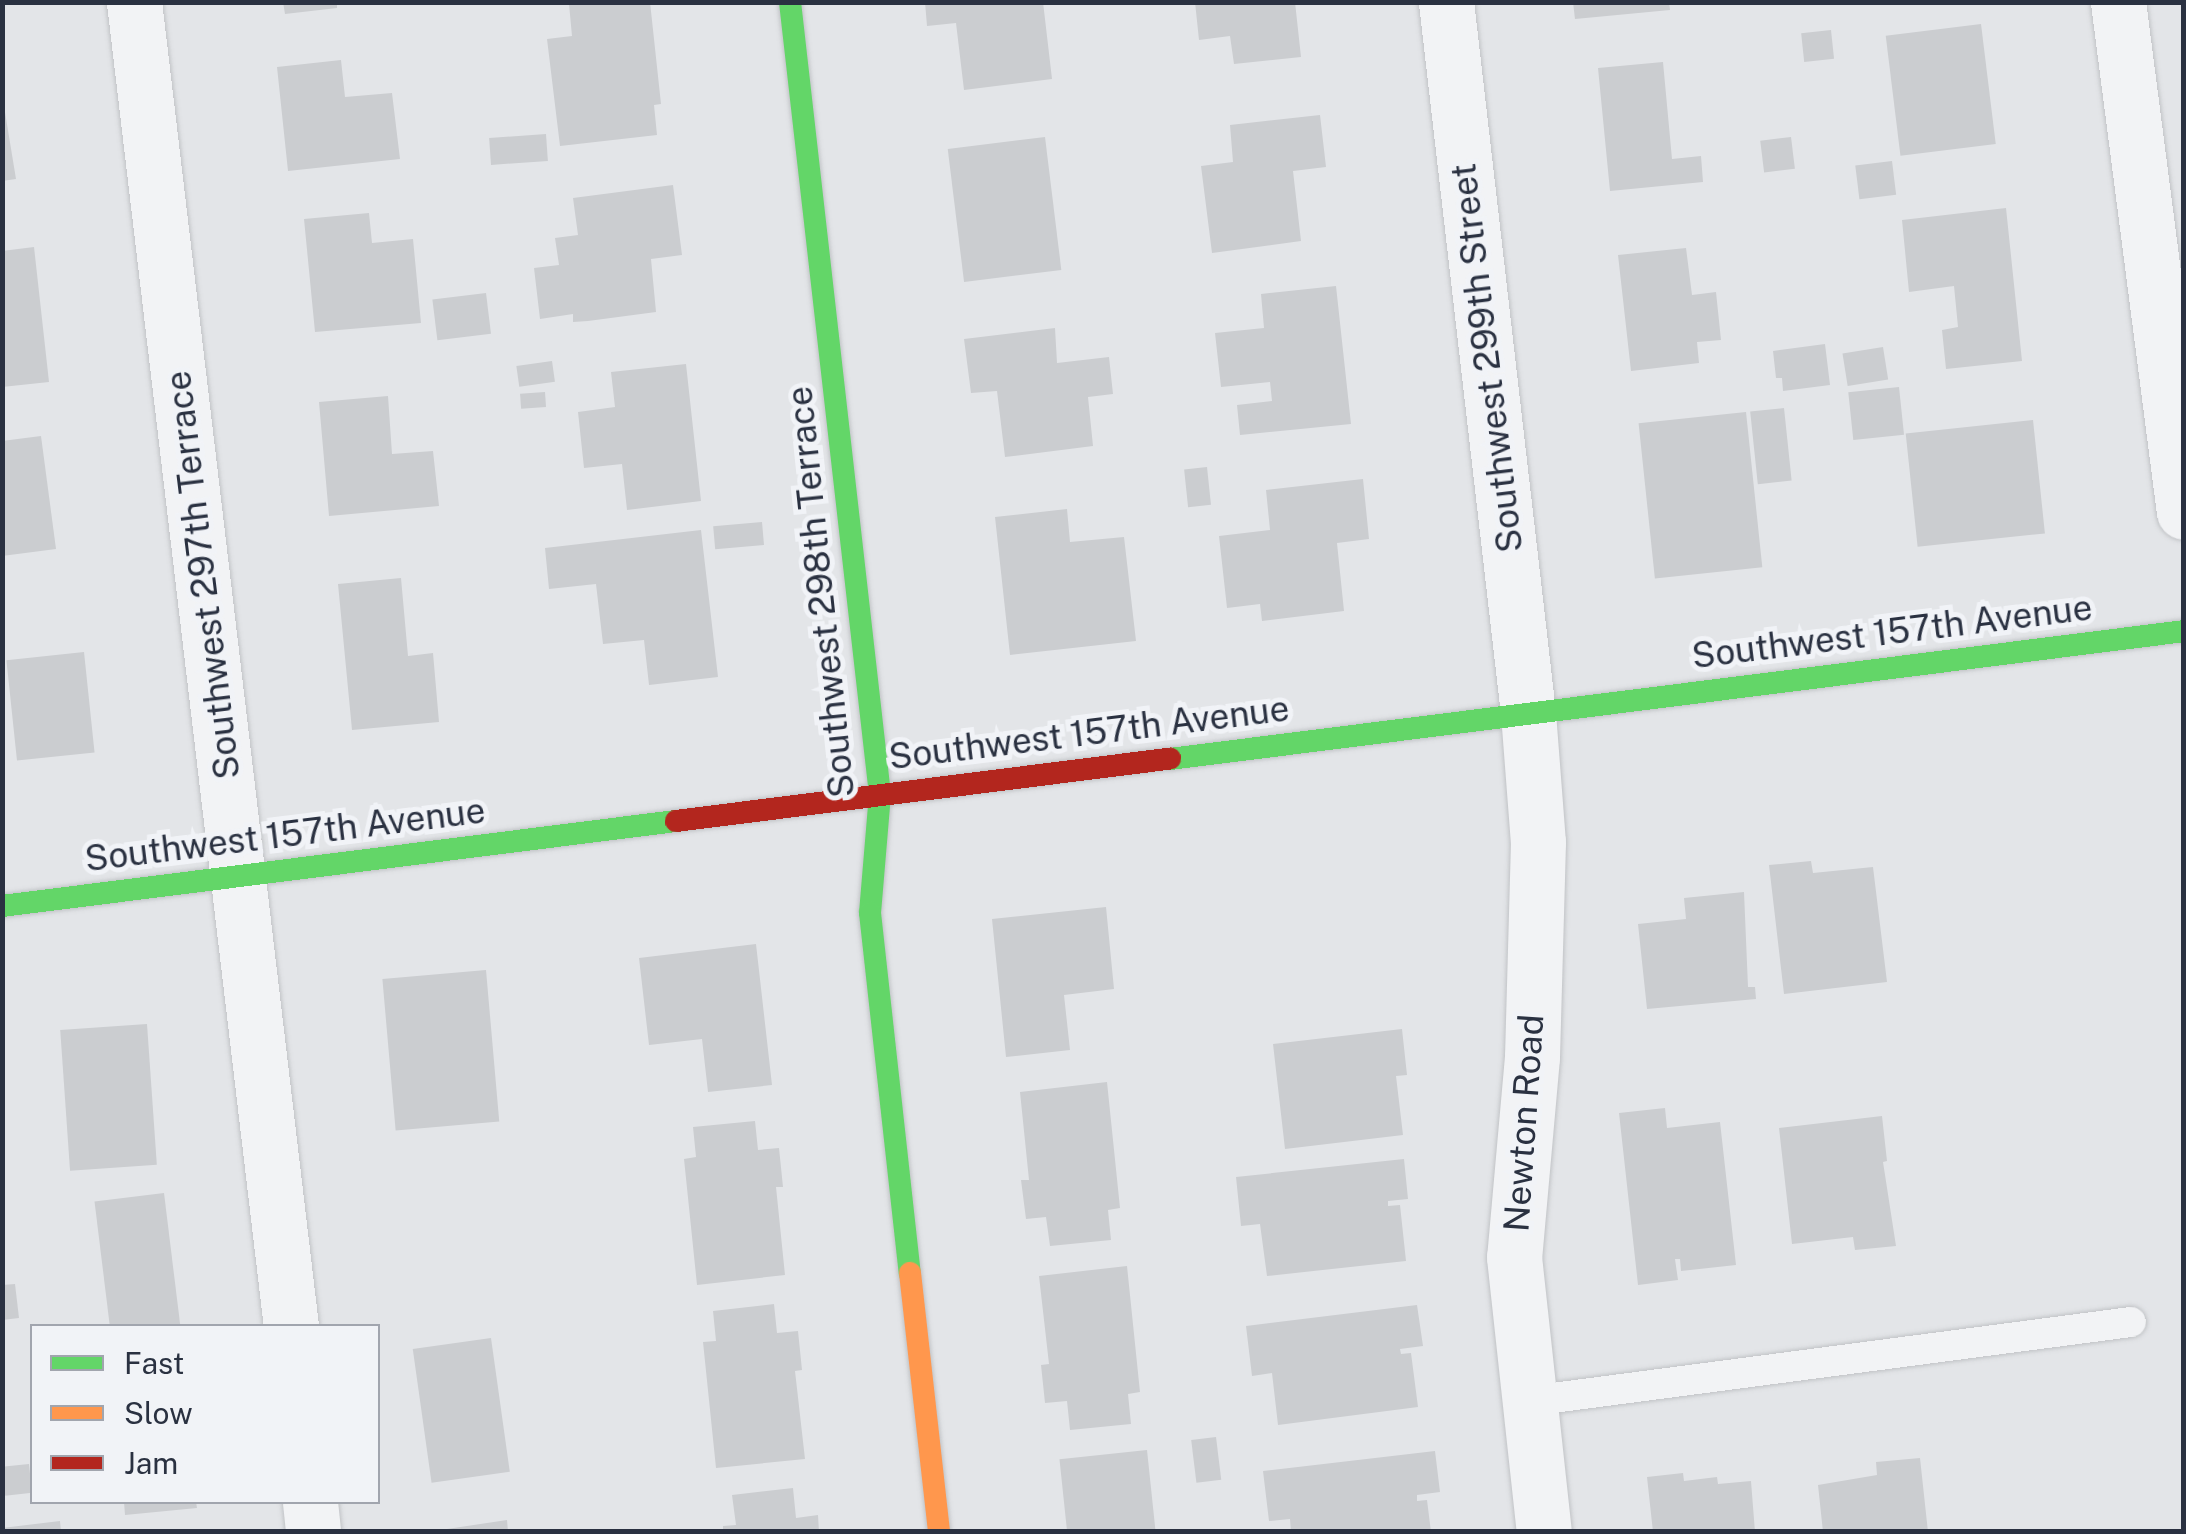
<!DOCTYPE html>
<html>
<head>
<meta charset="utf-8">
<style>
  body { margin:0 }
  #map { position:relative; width:2186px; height:1534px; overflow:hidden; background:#e3e5e8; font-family:"Public Sans",sans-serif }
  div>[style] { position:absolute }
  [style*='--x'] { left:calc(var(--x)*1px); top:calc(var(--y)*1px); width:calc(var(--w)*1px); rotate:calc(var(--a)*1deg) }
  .building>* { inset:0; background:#cbcdd0; transform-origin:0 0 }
  .roads { filter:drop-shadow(0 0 2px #c1c3c6) drop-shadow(0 0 2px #c1c3c6) }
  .lane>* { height:30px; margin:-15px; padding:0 15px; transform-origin:15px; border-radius:15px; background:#f2f3f5 }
  .street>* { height:55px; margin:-27.5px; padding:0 27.5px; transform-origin:27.5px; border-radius:27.5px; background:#f2f3f5 }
  .fast>* { height:22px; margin:-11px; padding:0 11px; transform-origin:11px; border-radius:11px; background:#63d668 }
  .slow>* { height:22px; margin:-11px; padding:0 11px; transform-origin:11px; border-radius:11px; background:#ff974d }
  .jam>* { height:22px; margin:-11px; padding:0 11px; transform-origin:11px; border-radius:11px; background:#b3261e }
  span { translate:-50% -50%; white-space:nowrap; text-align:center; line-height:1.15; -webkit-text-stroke:10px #f1f3f7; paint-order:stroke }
  .street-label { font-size:35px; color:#2a3141 }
  .frame { position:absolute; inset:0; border:5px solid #2a3141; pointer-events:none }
  .legend { position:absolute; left:30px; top:1324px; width:350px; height:180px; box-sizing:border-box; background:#f1f3f7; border:2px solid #a1a5ae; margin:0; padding:12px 18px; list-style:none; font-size:30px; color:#2a3141 }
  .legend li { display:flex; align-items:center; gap:20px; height:50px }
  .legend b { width:50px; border:2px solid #a1a5ae }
</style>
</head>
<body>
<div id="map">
  <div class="building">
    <i style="clip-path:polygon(283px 2px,337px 2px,337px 8px,285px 14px)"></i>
    <i style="clip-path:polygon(650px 2px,661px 104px,654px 105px,657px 135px,560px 146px,547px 39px,572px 36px,569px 4px)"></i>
    <i style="clip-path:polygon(925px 2px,1043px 2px,1052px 79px,964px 90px,956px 23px,927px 26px)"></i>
    <i style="clip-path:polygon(1195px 2px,1295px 2px,1301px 57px,1234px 64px,1230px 36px,1199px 40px)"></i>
    <i style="clip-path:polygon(1573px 2px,1669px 2px,1670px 10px,1575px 19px)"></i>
    <i style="left:1981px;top:24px;width:121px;height:96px;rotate:83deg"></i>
    <i style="left:1831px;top:30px;width:29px;height:30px;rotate:84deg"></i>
    <i style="clip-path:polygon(341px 60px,345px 97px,392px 93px,400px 159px,288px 171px,277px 67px)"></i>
    <i style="clip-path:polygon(1663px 62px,1672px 159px,1701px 156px,1703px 182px,1610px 191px,1598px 68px)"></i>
    <i style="clip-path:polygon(2px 94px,16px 179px,2px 181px)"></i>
    <i style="clip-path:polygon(1320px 115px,1326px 167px,1293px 171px,1301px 241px,1212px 253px,1201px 166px,1233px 162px,1230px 125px)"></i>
    <i style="left:546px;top:134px;width:27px;height:57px;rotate:86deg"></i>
    <i style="left:1045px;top:137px;width:134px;height:98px;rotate:83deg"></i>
    <i style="left:1791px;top:137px;width:32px;height:31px;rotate:83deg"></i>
    <i style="left:1892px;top:161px;width:34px;height:37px;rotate:83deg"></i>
    <i style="clip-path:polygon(673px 185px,682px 255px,651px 259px,656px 312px,588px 321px,573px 322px,573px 314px,540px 319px,534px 268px,559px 265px,555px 238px,578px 235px,573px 198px)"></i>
    <i style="clip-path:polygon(2006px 208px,2022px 361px,1946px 369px,1942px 330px,1958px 327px,1954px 286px,1909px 292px,1902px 220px)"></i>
    <i style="clip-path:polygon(369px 213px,372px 243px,413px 239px,421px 323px,315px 332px,304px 219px)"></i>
    <i style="clip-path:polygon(34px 247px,49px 382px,2px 387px,2px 251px)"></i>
    <i style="clip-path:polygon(1686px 248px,1692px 295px,1716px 292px,1721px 340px,1697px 342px,1699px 363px,1631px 371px,1618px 255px)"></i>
    <i style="clip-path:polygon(1336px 286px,1351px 424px,1240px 435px,1237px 405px,1272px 401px,1270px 382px,1221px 387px,1215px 333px,1264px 328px,1261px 294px)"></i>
    <i style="left:486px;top:293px;width:41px;height:54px;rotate:83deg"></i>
    <i style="clip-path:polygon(1055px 328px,1057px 363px,1109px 357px,1113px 394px,1088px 397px,1093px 446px,1005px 457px,997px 391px,971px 393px,964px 339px)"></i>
    <i style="clip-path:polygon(1825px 344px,1830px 385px,1783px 391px,1782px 378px,1776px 378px,1773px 351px)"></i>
    <i style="left:1883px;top:347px;width:33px;height:41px;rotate:81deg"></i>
    <i style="left:552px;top:361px;width:21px;height:36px;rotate:82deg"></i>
    <i style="clip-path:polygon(686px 364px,701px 501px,627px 510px,622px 464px,584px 468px,578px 412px,615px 407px,611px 372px)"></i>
    <i style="left:1899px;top:387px;width:48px;height:51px;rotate:84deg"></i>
    <i style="left:545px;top:392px;width:15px;height:25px;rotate:86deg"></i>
    <i style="clip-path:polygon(388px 396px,392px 454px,433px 451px,439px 506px,329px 516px,319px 402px)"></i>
    <i style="left:1784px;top:408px;width:73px;height:34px;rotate:84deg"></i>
    <i style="left:1746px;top:412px;width:156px;height:108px;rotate:84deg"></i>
    <i style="left:2033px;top:420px;width:114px;height:128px;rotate:84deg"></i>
    <i style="clip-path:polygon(41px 436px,56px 549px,2px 556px,2px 441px)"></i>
    <i style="left:1207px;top:467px;width:38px;height:23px;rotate:84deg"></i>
    <i style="clip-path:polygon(1363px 479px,1369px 539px,1337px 543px,1344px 611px,1262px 621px,1260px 604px,1227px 608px,1219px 536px,1270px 530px,1266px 490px)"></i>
    <i style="clip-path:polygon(1067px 509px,1070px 542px,1124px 537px,1136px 641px,1010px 655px,995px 517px)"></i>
    <i style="left:762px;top:522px;width:23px;height:49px;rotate:85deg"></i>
    <i style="clip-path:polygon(701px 530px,718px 677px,649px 685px,644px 640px,603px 644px,596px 584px,549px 589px,545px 548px)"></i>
    <i style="clip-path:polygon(401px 578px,408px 656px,433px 653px,439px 722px,352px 730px,338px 584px)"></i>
    <i style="left:84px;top:652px;width:101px;height:78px;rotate:84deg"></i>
    <i style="clip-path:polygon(1811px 861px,1813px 873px,1873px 867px,1887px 982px,1784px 994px,1769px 865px)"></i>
    <i style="clip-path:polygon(1744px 892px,1748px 987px,1755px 987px,1756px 999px,1647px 1009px,1638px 924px,1686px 919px,1684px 898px)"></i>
    <i style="clip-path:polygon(1106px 907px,1114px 989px,1064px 995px,1070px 1050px,1006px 1057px,992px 919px)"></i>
    <i style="clip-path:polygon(756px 944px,772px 1085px,708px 1092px,702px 1039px,649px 1045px,639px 958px)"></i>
    <i style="left:486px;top:970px;width:152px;height:104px;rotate:85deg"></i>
    <i style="left:147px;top:1024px;width:141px;height:87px;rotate:86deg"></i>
    <i style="clip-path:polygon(1402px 1029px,1407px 1075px,1396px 1076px,1403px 1135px,1285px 1149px,1273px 1044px)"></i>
    <i style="clip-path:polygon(1107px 1082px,1120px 1208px,1108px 1210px,1111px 1240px,1050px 1246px,1046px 1217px,1026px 1219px,1021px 1180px,1029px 1180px,1020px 1092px)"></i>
    <i style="clip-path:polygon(1665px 1108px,1667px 1128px,1720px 1122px,1736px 1265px,1681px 1271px,1680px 1259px,1675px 1259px,1678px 1280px,1638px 1285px,1619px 1113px)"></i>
    <i style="clip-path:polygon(1882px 1116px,1887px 1161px,1883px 1162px,1896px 1246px,1855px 1250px,1853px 1237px,1792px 1244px,1779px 1128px)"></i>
    <i style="clip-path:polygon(755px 1121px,758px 1150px,779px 1148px,783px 1187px,776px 1187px,785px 1275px,697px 1285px,684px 1159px,696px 1157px,693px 1127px)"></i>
    <i style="clip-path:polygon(1404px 1159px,1408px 1199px,1388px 1201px,1388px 1206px,1400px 1205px,1406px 1261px,1267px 1276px,1260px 1224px,1241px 1226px,1236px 1177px)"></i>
    <i style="left:164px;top:1193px;width:134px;height:70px;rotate:83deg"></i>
    <i style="clip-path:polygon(1127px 1266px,1140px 1392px,1128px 1394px,1131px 1424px,1070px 1430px,1067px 1401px,1045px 1403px,1041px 1365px,1049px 1364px,1039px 1276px)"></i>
    <i style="clip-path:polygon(15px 1284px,19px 1318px,2px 1320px,2px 1285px)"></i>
    <i style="clip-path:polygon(774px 1304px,777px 1333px,798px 1331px,802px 1370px,795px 1371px,805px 1459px,716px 1468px,703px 1342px,716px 1341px,713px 1311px)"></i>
    <i style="clip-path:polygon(1417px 1305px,1423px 1346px,1400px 1349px,1401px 1354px,1411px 1353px,1418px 1407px,1278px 1425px,1272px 1373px,1252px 1376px,1246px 1326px)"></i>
    <i style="left:491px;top:1338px;width:135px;height:79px;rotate:82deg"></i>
    <i style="left:1216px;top:1437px;width:43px;height:25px;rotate:83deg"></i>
    <i style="left:1147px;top:1450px;width:82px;height:88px;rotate:84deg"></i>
    <i style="clip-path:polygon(1435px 1451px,1440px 1492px,1417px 1495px,1417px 1501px,1427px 1500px,1431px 1532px,1291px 1532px,1290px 1519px,1269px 1521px,1263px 1471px)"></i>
    <i style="clip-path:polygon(1920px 1458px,1928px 1532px,1823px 1532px,1818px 1485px,1877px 1475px,1876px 1462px)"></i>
    <i style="left:29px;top:1464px;width:29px;height:27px;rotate:84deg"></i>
    <i style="clip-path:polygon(1683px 1473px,1684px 1481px,1717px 1477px,1718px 1484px,1751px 1481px,1755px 1532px,1653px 1532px,1647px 1477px)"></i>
    <i style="clip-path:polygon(793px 1488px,796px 1518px,818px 1515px,819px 1532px,723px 1532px,723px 1526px,736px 1525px,732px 1495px)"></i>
    <i style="clip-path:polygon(124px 1502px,196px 1502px,197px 1508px,125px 1515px)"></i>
    <i style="clip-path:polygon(507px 1520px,508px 1532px,447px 1532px,447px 1529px)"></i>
    <i style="clip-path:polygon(60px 1521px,61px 1532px,2px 1532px,2px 1528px)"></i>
  </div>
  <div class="roads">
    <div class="lane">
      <i style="--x:1530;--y:1401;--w:606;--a:-7.49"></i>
    </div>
    <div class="street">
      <i style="--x:134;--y:2;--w:1333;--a:83.24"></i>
      <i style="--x:1446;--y:2;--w:716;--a:83.42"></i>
      <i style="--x:1528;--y:713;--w:129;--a:85.6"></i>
      <i style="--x:1538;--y:842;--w:215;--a:91.6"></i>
      <i style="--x:1532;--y:1057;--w:201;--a:95.1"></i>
      <i style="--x:1514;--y:1257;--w:277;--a:83.8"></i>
      <i style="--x:2118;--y:2;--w:514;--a:82.63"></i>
      <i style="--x:310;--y:1502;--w:30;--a:84"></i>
    </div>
    <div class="fast">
      <i style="--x:790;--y:2;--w:797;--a:83.52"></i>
      <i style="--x:880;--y:794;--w:119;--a:94.8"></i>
      <i style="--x:870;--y:913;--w:362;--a:83.7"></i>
      <i style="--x:1170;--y:759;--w:1022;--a:-7.19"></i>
      <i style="--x:2;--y:906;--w:679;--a:-7.19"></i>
    </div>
    <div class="slow">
      <i style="--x:910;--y:1273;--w:261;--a:83.6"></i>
    </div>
    <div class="jam">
      <i style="--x:676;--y:821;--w:498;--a:-7.2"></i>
    </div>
  </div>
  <div class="street-label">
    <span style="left:1487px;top:358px;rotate:-97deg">Southwest 299th Street</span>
    <span style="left:203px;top:575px;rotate:-97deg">Southwest 297th Terrace</span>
    <span style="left:821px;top:592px;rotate:-96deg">Southwest 298th Terrace</span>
    <span style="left:1892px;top:632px;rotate:-7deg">Southwest 157th Avenue</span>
    <span style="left:1089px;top:733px;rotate:-7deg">Southwest 157th Avenue</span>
    <span style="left:285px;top:835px;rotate:-7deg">Southwest 157th Avenue</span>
    <span style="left:1524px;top:1123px;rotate:-86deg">Newton Road</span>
  </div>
  <div class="frame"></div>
  <ul class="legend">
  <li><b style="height:12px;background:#63d668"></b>Fast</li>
  <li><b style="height:12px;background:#ff974d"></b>Slow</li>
  <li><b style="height:12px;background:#b3261e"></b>Jam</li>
  </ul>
</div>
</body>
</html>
